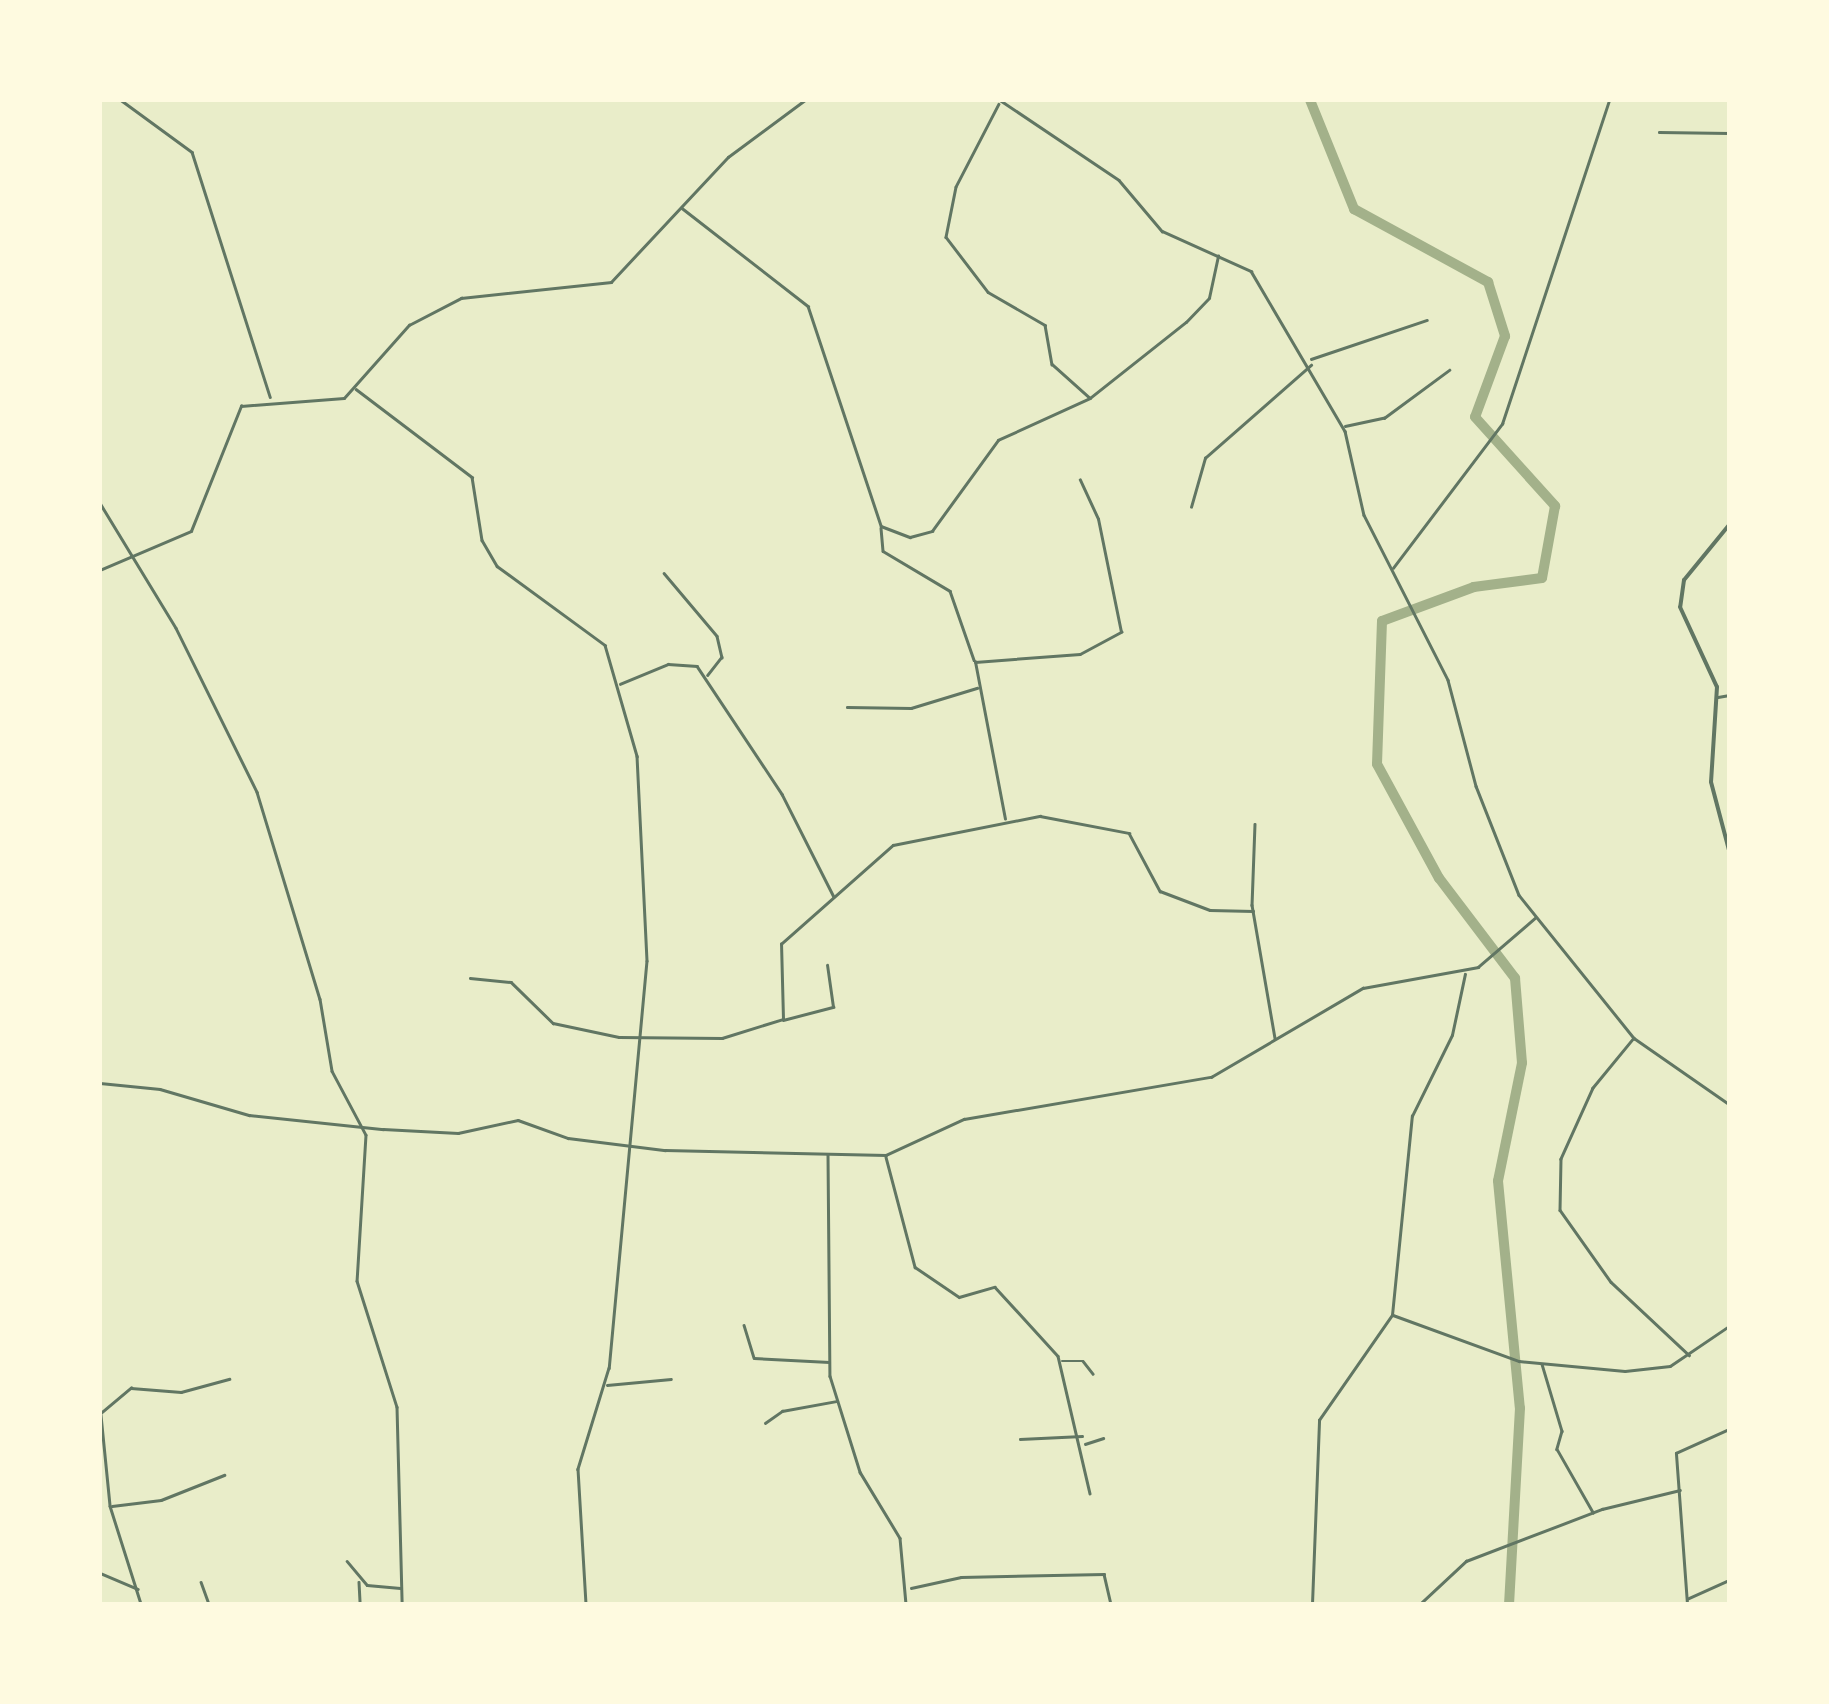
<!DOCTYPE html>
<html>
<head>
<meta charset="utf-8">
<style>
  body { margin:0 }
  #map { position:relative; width:1829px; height:1704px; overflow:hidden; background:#e9edc9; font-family:Helvetica,sans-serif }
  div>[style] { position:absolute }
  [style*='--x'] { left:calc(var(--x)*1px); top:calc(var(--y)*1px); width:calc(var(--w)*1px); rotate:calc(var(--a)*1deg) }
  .river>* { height:10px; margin:-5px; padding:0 5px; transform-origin:5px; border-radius:5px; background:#a3b18a }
  .minor>* { height:2.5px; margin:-1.25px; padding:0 1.25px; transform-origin:1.25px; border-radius:1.25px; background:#617663 }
  .tertiary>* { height:4px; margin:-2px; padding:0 2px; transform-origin:2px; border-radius:2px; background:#617663 }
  span { translate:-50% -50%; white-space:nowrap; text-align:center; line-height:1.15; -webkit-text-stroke:10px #fefae0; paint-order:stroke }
  .frame { position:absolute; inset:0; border:102px solid #fefae0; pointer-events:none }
</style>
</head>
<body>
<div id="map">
  <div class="river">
    <i style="--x:1310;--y:100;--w:118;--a:68"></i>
    <i style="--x:1354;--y:209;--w:153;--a:28.6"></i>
    <i style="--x:1488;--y:282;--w:57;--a:72.5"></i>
    <i style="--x:1505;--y:336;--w:86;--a:110.3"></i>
    <i style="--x:1475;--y:417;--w:120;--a:48"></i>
    <i style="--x:1555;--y:506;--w:73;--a:100.2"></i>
    <i style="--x:1542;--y:578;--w:69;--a:172.5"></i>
    <i style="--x:1474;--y:587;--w:98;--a:159.7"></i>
    <i style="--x:1382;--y:621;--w:143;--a:92"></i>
    <i style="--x:1377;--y:764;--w:130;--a:61.5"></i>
    <i style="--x:1439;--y:878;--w:126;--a:52.8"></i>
    <i style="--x:1515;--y:978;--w:85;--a:85.3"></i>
    <i style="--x:1522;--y:1063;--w:120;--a:101.5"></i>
    <i style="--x:1498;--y:1181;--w:228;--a:84.5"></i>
    <i style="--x:1520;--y:1408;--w:196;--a:93.2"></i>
  </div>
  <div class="minor">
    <i style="--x:121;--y:100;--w:88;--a:36.2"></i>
    <i style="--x:192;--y:152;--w:257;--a:72.3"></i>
    <i style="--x:1000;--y:100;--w:143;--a:33.9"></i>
    <i style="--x:1119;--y:180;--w:67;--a:49.9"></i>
    <i style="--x:1162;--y:231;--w:98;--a:24.2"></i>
    <i style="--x:1251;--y:271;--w:186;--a:59.6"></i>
    <i style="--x:1345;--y:431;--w:86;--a:77.3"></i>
    <i style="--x:1364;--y:515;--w:185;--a:63"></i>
    <i style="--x:1448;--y:680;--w:110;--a:75.2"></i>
    <i style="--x:1476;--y:786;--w:117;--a:68.5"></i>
    <i style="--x:1519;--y:895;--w:184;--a:51.2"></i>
    <i style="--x:1634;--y:1038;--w:116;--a:34.8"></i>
    <i style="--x:999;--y:104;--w:93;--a:117.4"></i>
    <i style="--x:956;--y:187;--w:51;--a:101.3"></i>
    <i style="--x:946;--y:237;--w:69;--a:52.6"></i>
    <i style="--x:988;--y:292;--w:66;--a:30.1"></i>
    <i style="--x:1045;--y:325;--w:40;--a:80"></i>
    <i style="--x:1052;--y:364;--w:50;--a:41.7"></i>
    <i style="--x:1659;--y:132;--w:70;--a:0.8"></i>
    <i style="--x:682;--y:208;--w:160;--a:37.9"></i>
    <i style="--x:808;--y:306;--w:232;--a:71.6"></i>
    <i style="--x:881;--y:526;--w:31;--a:21"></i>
    <i style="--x:910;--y:537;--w:23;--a:-15"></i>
    <i style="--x:932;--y:531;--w:112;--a:-54"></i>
    <i style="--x:998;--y:440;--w:101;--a:-24.5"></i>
    <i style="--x:1090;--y:398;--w:122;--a:-38.4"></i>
    <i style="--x:1186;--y:322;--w:33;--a:-46"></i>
    <i style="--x:1209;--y:298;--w:43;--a:-77.9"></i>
    <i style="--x:1311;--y:359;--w:122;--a:-18.6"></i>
    <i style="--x:356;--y:389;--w:146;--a:37.2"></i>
    <i style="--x:472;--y:477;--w:64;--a:81"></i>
    <i style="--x:482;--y:540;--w:30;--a:60"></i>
    <i style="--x:497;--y:566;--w:134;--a:36.2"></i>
    <i style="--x:605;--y:645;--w:116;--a:73.9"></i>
    <i style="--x:637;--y:756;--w:205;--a:87.2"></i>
    <i style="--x:647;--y:961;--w:409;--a:95.3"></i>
    <i style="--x:609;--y:1368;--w:106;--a:107.1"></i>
    <i style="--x:578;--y:1469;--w:135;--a:86.6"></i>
    <i style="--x:1345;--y:426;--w:40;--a:-12"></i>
    <i style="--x:1384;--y:418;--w:81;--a:-36.4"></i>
    <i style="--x:100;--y:503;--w:146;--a:58.7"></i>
    <i style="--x:176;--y:628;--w:183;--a:63.7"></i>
    <i style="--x:257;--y:792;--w:216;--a:73.1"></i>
    <i style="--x:320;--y:999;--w:73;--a:80.5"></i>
    <i style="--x:332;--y:1071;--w:72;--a:62"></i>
    <i style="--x:366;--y:1135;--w:146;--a:93.5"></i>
    <i style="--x:357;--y:1281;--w:132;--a:72.4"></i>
    <i style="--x:397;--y:1407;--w:197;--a:88.5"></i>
    <i style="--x:1191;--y:507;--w:51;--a:-74.1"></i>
    <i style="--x:1205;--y:458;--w:141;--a:-41.3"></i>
    <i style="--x:881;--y:528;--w:23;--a:85"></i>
    <i style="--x:883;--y:551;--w:78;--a:30.8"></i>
    <i style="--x:950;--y:591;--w:73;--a:70.8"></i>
    <i style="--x:1393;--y:568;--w:181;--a:-52.9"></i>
    <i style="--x:1502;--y:424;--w:341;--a:-71.7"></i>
    <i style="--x:100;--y:570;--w:99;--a:-23.2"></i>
    <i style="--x:191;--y:531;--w:135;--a:-68.2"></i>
    <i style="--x:241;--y:406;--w:103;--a:-4.4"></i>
    <i style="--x:344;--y:398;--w:98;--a:-48.3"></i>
    <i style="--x:409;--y:325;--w:59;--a:-27.4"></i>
    <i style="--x:461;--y:298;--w:151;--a:-6.1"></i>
    <i style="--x:611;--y:282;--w:171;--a:-46.9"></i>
    <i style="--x:728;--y:157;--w:96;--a:-36.5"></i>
    <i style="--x:664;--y:573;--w:82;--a:49.9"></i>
    <i style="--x:717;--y:636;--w:22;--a:77"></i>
    <i style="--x:722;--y:657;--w:23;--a:128"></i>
    <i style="--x:620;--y:684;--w:52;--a:-22.6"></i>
    <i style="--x:668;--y:664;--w:29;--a:4"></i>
    <i style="--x:697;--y:666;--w:154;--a:56.4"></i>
    <i style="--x:782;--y:794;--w:115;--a:63.2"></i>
    <i style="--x:1718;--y:697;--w:11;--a:-10"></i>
    <i style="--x:847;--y:707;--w:64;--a:0.9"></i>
    <i style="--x:911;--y:708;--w:69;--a:-16.9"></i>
    <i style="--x:1005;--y:819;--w:160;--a:-100.8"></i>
    <i style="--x:975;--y:662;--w:105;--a:-4.4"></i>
    <i style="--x:1080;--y:654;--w:47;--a:-28.2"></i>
    <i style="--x:1121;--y:632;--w:115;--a:-101.5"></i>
    <i style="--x:1098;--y:519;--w:43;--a:-114.8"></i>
    <i style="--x:1255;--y:824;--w:81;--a:92.1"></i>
    <i style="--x:1252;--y:905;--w:135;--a:80.2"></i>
    <i style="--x:470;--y:978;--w:41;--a:5.6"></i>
    <i style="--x:511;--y:982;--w:59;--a:44.3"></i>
    <i style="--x:553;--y:1023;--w:67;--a:12"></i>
    <i style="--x:619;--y:1037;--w:103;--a:0.6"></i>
    <i style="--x:722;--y:1038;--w:64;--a:-17.3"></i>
    <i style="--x:783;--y:1019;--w:75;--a:-91.5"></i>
    <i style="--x:781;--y:944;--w:149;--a:-41.5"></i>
    <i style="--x:893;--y:845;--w:150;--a:-11.2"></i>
    <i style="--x:1040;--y:816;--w:91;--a:10.8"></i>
    <i style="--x:1129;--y:833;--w:66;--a:61.9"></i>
    <i style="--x:1160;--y:891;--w:53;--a:20.8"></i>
    <i style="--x:1210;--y:910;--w:43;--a:1.3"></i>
    <i style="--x:783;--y:1020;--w:52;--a:-14.6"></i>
    <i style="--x:833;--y:1007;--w:42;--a:-98.1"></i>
    <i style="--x:1634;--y:1038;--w:65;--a:129.4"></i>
    <i style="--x:1593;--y:1088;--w:78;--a:114.3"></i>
    <i style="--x:1561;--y:1159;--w:51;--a:91.1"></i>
    <i style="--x:1560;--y:1210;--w:88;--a:54.7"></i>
    <i style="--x:1611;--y:1282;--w:107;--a:43.1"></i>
    <i style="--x:100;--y:1083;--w:60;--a:5.7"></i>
    <i style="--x:160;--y:1089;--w:93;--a:16.3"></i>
    <i style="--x:249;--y:1115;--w:135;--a:6"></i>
    <i style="--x:383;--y:1129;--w:75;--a:3.1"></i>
    <i style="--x:458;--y:1133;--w:61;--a:-12.2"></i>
    <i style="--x:518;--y:1120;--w:53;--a:19.8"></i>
    <i style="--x:568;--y:1138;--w:98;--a:7.1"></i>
    <i style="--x:665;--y:1150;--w:221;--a:1.3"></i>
    <i style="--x:886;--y:1155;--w:86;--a:-24.8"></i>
    <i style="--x:964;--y:1119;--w:251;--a:-9.7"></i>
    <i style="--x:1211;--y:1077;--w:176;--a:-30.4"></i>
    <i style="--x:1363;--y:988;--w:117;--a:-10.3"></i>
    <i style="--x:1478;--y:967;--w:75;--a:-40.7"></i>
    <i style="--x:828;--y:1154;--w:222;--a:89.5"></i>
    <i style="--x:830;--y:1376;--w:101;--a:72.6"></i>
    <i style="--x:860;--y:1472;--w:77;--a:58.8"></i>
    <i style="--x:900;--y:1538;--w:66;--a:84.8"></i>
    <i style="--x:886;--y:1157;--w:114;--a:75.2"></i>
    <i style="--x:915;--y:1267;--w:53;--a:34.3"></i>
    <i style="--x:959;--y:1297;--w:37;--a:-16"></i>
    <i style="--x:995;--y:1287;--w:93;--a:47.6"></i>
    <i style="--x:1058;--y:1356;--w:141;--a:76.9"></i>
    <i style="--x:1393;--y:1315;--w:134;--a:20.1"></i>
    <i style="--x:1519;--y:1361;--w:106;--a:5.4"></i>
    <i style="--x:1625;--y:1371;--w:45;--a:-6.3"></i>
    <i style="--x:1670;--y:1366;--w:71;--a:-34.1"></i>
    <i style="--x:744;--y:1325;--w:34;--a:73"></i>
    <i style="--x:754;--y:1358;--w:75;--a:3.1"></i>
    <i style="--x:1062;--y:1361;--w:21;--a:0"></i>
    <i style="--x:1083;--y:1361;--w:16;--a:52"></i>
    <i style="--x:1542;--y:1364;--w:70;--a:73.4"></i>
    <i style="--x:1562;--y:1431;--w:19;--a:106"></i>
    <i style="--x:1557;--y:1449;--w:73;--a:60.3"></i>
    <i style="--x:607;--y:1385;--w:64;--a:-5.4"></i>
    <i style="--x:100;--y:1405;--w:101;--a:84.3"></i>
    <i style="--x:110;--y:1506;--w:103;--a:72.4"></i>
    <i style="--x:102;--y:1412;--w:38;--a:-40"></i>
    <i style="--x:131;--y:1388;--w:50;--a:4.6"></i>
    <i style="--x:181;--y:1392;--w:50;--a:-15.2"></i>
    <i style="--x:765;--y:1423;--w:21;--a:-35"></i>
    <i style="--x:782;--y:1411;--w:56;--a:-10.3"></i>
    <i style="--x:1020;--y:1439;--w:62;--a:-2.8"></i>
    <i style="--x:1085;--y:1444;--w:19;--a:-18"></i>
    <i style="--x:112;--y:1506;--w:49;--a:-7"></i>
    <i style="--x:161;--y:1500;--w:68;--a:-21.6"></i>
    <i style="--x:347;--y:1561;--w:31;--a:50"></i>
    <i style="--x:367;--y:1585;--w:33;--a:5"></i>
    <i style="--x:100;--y:1573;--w:41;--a:22.8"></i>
    <i style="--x:201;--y:1582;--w:23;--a:70"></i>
    <i style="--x:359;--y:1582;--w:22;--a:87"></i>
    <i style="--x:911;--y:1588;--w:51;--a:-12.4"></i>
    <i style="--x:961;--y:1577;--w:143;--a:-1.2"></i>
    <i style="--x:1104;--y:1574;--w:31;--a:77"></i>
    <i style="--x:1687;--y:1599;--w:44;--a:-24.2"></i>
    <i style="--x:1312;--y:1604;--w:184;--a:-87.8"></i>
    <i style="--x:1319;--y:1420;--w:128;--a:-55.2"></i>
    <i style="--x:1392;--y:1315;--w:200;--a:-84.3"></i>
    <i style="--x:1412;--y:1116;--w:90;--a:-63.7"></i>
    <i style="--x:1452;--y:1035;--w:62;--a:-78"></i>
    <i style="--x:1420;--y:1604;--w:63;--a:-43.1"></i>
    <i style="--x:1466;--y:1561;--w:146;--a:-20.9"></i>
    <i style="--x:1602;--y:1509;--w:80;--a:-13.7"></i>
    <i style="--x:1687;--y:1604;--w:151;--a:-94.2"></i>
    <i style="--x:1676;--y:1453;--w:58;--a:-24.4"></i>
  </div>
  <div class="tertiary">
    <i style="--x:1729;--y:525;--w:71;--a:129.3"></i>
    <i style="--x:1684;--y:580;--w:27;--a:98"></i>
    <i style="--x:1680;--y:607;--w:88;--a:65.2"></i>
    <i style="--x:1717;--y:687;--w:95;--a:93.6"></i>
    <i style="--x:1711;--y:782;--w:70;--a:75.2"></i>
  </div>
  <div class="frame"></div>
</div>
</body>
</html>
